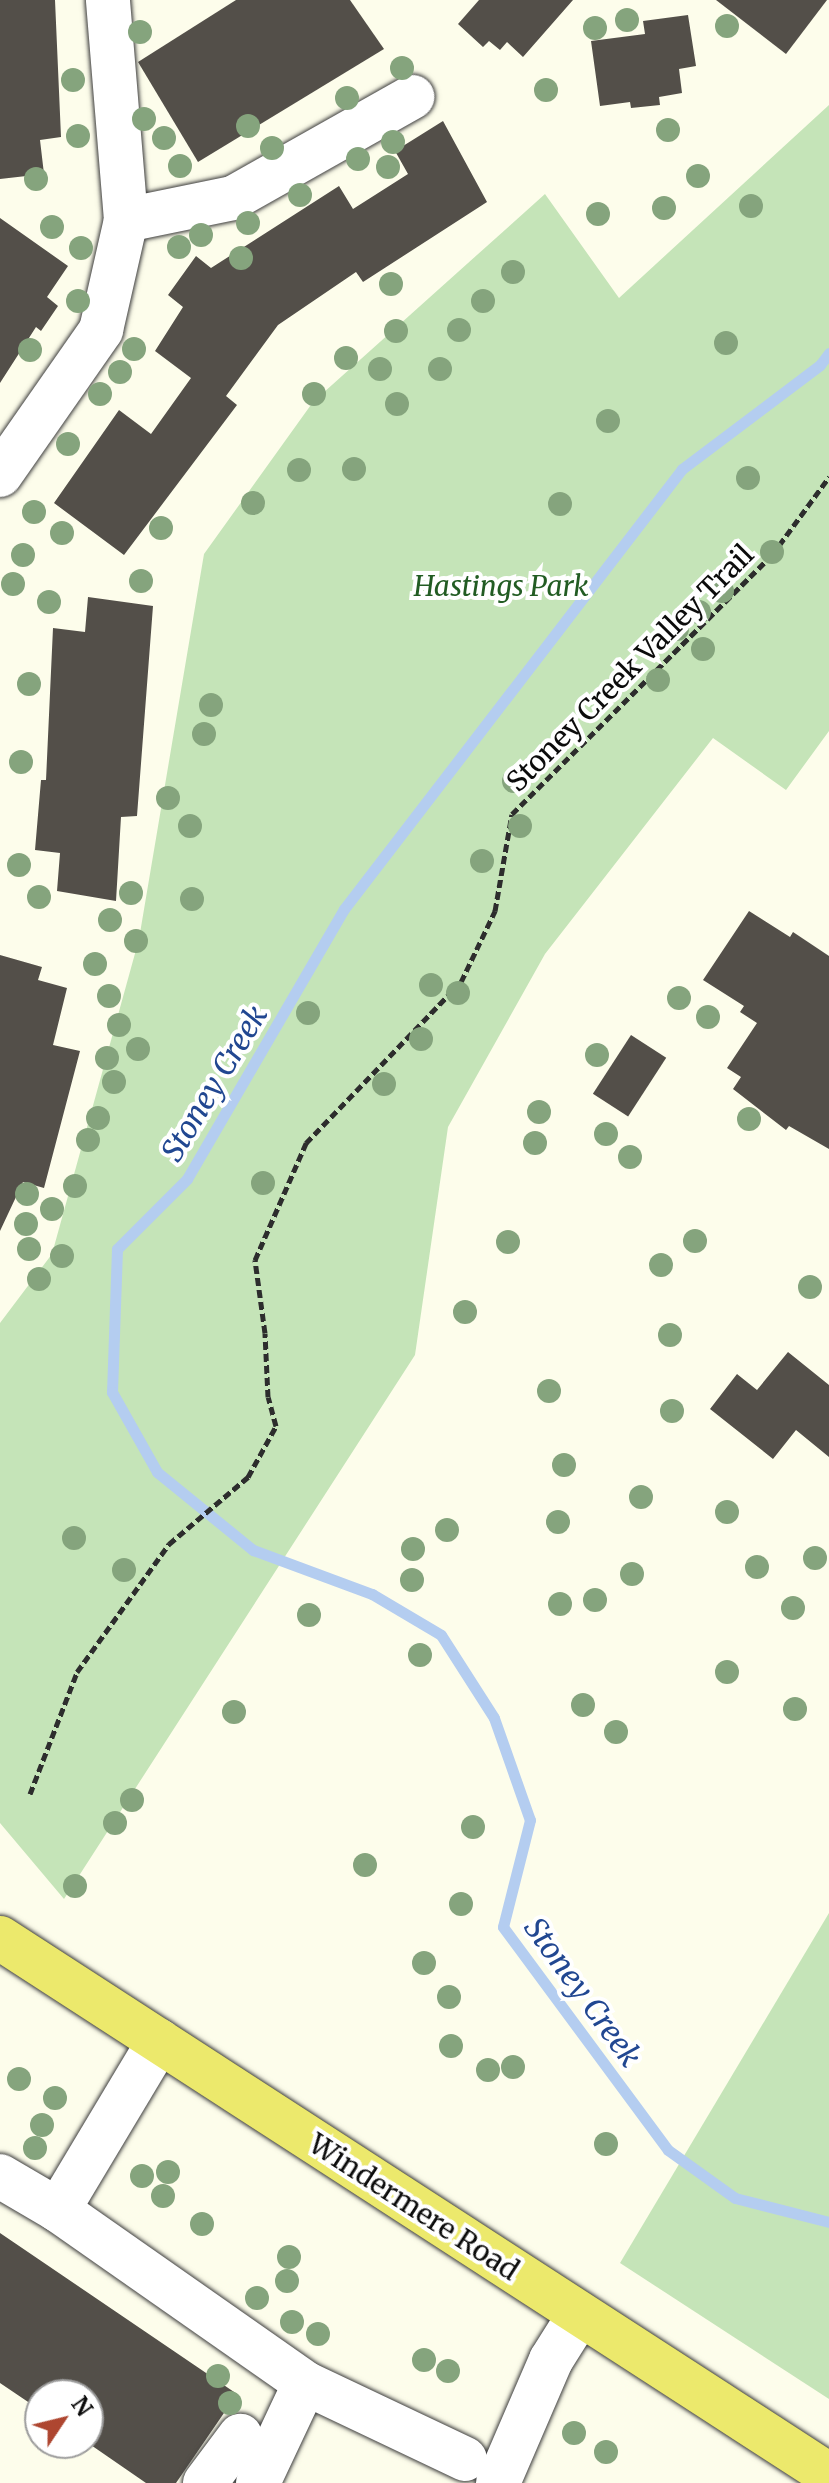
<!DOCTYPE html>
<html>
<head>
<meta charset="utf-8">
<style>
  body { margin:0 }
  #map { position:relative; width:829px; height:2483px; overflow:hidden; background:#fdfdeb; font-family:Merriweather,serif }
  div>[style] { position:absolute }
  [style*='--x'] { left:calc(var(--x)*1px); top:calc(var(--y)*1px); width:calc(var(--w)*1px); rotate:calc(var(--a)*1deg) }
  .green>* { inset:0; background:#c5e4b8 }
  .stream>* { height:11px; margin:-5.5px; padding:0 5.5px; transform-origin:5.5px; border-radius:5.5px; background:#b4cdf0 }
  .building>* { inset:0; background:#534f49; transform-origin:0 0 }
  .path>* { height:5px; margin-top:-2.5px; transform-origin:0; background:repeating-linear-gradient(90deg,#2d2d2d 0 8px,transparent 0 12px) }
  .roads { filter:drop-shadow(0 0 2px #3e3e3e) drop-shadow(0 0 2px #3e3e3e) }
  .minor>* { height:44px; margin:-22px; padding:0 22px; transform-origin:22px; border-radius:22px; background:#fff }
  .major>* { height:44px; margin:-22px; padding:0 22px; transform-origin:22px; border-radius:22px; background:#ece96c }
  .trees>* { width:24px; height:24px; margin:-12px; border-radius:50%; background:#85a47d }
  span { translate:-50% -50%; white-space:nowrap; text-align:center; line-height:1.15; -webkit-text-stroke:8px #fff; paint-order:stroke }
  .park-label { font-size:28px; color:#225c23; font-style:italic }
  .street-label { font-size:28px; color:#0b0b0b }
  .water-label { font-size:30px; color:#214791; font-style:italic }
  .north { position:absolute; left:24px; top:2379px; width:80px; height:80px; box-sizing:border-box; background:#fff; border:2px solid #9d9d9d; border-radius:50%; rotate:55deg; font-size:22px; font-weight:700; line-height:32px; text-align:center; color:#0b0b0b }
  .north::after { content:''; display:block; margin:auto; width:28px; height:36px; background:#ae4630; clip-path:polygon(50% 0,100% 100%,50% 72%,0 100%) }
</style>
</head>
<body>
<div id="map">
  <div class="green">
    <i style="clip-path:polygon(829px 105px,829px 731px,786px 790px,713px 738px,545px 954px,448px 1127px,415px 1355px,64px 1899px,0 1823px,0 1323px,52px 1254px,139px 939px,204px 554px,313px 402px,545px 194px,619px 298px)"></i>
    <i style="clip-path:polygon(829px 1913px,829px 2399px,620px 2263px)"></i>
  </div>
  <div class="stream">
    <i style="--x:829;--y:353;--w:15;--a:127"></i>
    <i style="--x:820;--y:365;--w:173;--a:143"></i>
    <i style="--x:682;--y:469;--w:555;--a:127.53"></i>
    <i style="--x:344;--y:909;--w:312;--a:120.2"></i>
    <i style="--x:187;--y:1179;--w:99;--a:135"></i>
    <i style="--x:117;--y:1249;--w:143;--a:92"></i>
    <i style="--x:112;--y:1392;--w:92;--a:60.6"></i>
    <i style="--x:157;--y:1472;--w:124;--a:39.1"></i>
    <i style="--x:253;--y:1550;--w:127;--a:20.3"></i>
    <i style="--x:372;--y:1594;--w:80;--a:30.7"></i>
    <i style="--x:441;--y:1635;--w:98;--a:57.4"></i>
    <i style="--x:494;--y:1718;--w:108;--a:70.6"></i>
    <i style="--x:530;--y:1820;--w:110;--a:104.2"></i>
    <i style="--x:503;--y:1927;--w:277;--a:53.5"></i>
    <i style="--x:668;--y:2150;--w:82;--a:35.6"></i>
    <i style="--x:735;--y:2198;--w:97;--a:14.3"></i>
  </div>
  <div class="building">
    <i style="clip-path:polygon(0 0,55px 0,61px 137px,40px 140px,44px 174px,0 179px)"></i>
    <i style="clip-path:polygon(236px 0,350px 0,384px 49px,198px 162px,138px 62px)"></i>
    <i style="clip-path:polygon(479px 0,573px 0,523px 57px,507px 42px,500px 50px,489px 41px,483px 47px,458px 24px)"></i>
    <i style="clip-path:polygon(716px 0,827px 0,786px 54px)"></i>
    <i style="clip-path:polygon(688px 15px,696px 66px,679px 69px,682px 93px,659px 97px,660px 105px,631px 108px,630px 102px,600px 106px,591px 41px,645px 34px,643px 21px)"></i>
    <i style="clip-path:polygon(443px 121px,487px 202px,363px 282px,356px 272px,278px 325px,226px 396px,237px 405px,124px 555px,54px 503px,119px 410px,151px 434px,191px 378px,155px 351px,183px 307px,168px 295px,196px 256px,211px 268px,339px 186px,353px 209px,408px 174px,395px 151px)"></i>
    <i style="clip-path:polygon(0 218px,68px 266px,47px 297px,58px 306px,41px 331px,36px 327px,0 383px)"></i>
    <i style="clip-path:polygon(88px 597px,153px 606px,137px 816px,121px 817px,116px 901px,57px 891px,60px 853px,35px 850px,41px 780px,46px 780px,53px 628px,85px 632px)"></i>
    <i style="clip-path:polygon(749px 911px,790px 937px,793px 932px,829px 956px,829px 1149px,789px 1126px,786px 1130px,733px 1089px,741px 1077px,727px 1068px,757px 1023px,740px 1012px,744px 1006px,703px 980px)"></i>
    <i style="clip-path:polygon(0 955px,42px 967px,38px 980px,67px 988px,53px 1045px,80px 1051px,44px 1188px,23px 1182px,0 1231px)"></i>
    <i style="left:631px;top:1035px;width:42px;height:70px;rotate:33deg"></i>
    <i style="clip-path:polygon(788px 1352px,829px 1385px,829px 1457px,796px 1430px,773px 1459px,710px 1409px,737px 1374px,757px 1390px)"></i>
    <i style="clip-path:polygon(0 2233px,237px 2394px,176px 2483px,146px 2483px,88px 2443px,88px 2395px,40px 2395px,40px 2410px,0 2383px)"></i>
  </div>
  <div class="path">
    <i style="--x:30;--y:1794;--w:131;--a:-68.9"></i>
    <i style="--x:77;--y:1672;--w:158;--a:-54.3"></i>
    <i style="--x:169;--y:1544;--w:104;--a:-40.3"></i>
    <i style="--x:248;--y:1477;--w:58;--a:-61.2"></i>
    <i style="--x:276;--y:1426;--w:30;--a:-105"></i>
    <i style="--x:268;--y:1397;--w:64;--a:-92.7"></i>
    <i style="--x:265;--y:1333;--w:74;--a:-97.8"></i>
    <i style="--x:255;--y:1260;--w:128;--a:-66.4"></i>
    <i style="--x:306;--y:1143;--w:223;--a:-46.1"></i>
    <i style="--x:461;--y:982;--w:79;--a:-64.4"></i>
    <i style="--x:495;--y:911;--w:98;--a:-80.1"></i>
    <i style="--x:512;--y:814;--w:367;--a:-44.9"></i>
    <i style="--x:772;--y:555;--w:97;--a:-53.8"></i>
  </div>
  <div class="roads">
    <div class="minor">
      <i style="--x:126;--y:220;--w:109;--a:-11.6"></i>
      <i style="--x:233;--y:198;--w:206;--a:-29.4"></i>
      <i style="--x:0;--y:475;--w:177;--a:-55.1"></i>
      <i style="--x:101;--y:330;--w:113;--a:-77.2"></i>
      <i style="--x:126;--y:220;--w:221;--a:-94.7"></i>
      <i style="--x:0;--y:2176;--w:67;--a:30.4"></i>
      <i style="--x:58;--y:2210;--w:302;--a:35"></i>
      <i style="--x:305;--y:2383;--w:177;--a:25.4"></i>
      <i style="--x:58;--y:2210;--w:197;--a:-59.1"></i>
      <i style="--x:205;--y:2483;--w:59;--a:-53.3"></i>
      <i style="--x:258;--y:2483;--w:110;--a:-64.8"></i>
      <i style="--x:498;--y:2483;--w:134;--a:-66.7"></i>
      <i style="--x:551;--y:2360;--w:54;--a:-57.8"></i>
    </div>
    <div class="major">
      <i style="--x:0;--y:1938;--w:988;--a:32.93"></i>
    </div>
  </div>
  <div class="trees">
    <i style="left:627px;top:20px"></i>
    <i style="left:727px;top:26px"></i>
    <i style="left:595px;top:28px"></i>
    <i style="left:140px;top:32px"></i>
    <i style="left:402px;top:68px"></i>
    <i style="left:73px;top:80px"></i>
    <i style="left:546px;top:90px"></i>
    <i style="left:347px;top:98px"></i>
    <i style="left:144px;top:119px"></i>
    <i style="left:248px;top:126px"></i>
    <i style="left:668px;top:130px"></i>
    <i style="left:78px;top:136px"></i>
    <i style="left:164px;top:138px"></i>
    <i style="left:393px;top:142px"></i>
    <i style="left:272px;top:148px"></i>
    <i style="left:358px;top:159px"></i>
    <i style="left:180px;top:166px"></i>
    <i style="left:388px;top:167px"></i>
    <i style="left:698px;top:176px"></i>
    <i style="left:36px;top:179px"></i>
    <i style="left:300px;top:195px"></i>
    <i style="left:751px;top:206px"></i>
    <i style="left:664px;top:208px"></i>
    <i style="left:598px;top:214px"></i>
    <i style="left:248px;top:223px"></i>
    <i style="left:52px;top:227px"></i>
    <i style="left:201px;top:235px"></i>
    <i style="left:179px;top:247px"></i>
    <i style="left:81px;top:248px"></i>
    <i style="left:241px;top:258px"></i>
    <i style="left:513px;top:272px"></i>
    <i style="left:391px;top:284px"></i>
    <i style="left:78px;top:301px"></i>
    <i style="left:483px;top:301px"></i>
    <i style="left:459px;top:330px"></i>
    <i style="left:396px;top:331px"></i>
    <i style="left:726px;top:343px"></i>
    <i style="left:134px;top:349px"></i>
    <i style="left:30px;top:350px"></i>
    <i style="left:346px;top:358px"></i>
    <i style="left:380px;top:369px"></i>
    <i style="left:440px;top:369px"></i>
    <i style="left:120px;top:372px"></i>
    <i style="left:100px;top:394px"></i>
    <i style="left:314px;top:394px"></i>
    <i style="left:397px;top:404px"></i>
    <i style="left:608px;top:421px"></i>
    <i style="left:68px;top:444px"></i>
    <i style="left:354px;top:469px"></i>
    <i style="left:299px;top:470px"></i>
    <i style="left:748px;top:478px"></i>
    <i style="left:253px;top:503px"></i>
    <i style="left:560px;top:504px"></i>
    <i style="left:34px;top:512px"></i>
    <i style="left:161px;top:528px"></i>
    <i style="left:62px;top:533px"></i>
    <i style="left:772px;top:552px"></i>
    <i style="left:23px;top:555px"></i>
    <i style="left:141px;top:581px"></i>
    <i style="left:13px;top:584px"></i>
    <i style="left:722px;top:591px"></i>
    <i style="left:49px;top:602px"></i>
    <i style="left:699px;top:612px"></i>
    <i style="left:677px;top:629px"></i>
    <i style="left:703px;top:649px"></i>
    <i style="left:658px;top:680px"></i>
    <i style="left:29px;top:684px"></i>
    <i style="left:211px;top:705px"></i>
    <i style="left:204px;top:734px"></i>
    <i style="left:21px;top:762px"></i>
    <i style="left:514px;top:781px"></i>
    <i style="left:168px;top:798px"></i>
    <i style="left:190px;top:826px"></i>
    <i style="left:520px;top:826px"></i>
    <i style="left:482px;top:861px"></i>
    <i style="left:19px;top:865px"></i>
    <i style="left:131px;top:893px"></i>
    <i style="left:39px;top:897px"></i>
    <i style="left:192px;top:899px"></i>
    <i style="left:110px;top:920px"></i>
    <i style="left:136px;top:941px"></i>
    <i style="left:95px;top:964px"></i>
    <i style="left:431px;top:985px"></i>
    <i style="left:458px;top:993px"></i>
    <i style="left:109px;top:996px"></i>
    <i style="left:679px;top:998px"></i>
    <i style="left:308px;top:1013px"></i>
    <i style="left:708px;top:1017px"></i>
    <i style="left:119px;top:1025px"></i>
    <i style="left:421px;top:1039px"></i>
    <i style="left:138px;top:1049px"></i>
    <i style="left:597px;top:1055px"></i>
    <i style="left:107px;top:1058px"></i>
    <i style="left:114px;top:1082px"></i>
    <i style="left:384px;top:1084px"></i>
    <i style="left:539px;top:1112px"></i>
    <i style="left:98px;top:1118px"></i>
    <i style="left:749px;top:1119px"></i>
    <i style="left:606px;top:1134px"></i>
    <i style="left:88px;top:1140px"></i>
    <i style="left:535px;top:1143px"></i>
    <i style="left:630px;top:1157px"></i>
    <i style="left:263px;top:1183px"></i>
    <i style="left:75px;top:1186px"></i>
    <i style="left:27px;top:1194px"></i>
    <i style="left:52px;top:1209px"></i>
    <i style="left:26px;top:1224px"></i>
    <i style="left:695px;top:1241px"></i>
    <i style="left:508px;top:1242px"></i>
    <i style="left:29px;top:1249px"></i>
    <i style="left:62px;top:1256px"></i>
    <i style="left:661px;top:1265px"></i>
    <i style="left:39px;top:1279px"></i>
    <i style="left:810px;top:1287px"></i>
    <i style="left:465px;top:1312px"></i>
    <i style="left:670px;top:1335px"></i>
    <i style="left:549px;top:1391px"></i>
    <i style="left:672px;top:1411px"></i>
    <i style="left:564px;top:1465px"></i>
    <i style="left:641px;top:1497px"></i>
    <i style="left:727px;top:1512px"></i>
    <i style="left:558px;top:1522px"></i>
    <i style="left:447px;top:1530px"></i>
    <i style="left:74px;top:1538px"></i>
    <i style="left:413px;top:1549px"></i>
    <i style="left:815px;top:1558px"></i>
    <i style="left:757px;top:1567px"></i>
    <i style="left:124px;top:1570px"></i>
    <i style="left:632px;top:1574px"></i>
    <i style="left:412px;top:1580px"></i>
    <i style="left:595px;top:1600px"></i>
    <i style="left:560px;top:1604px"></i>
    <i style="left:793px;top:1608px"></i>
    <i style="left:309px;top:1615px"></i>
    <i style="left:420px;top:1655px"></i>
    <i style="left:727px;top:1672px"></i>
    <i style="left:583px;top:1705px"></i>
    <i style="left:795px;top:1709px"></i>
    <i style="left:234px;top:1712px"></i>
    <i style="left:616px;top:1732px"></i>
    <i style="left:132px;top:1800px"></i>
    <i style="left:115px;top:1823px"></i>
    <i style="left:473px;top:1827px"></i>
    <i style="left:365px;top:1865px"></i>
    <i style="left:75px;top:1886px"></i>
    <i style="left:461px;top:1904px"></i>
    <i style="left:424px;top:1963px"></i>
    <i style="left:449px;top:1997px"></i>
    <i style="left:451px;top:2046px"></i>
    <i style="left:513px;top:2067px"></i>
    <i style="left:488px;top:2070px"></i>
    <i style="left:19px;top:2079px"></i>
    <i style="left:55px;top:2098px"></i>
    <i style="left:42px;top:2125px"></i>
    <i style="left:606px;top:2144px"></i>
    <i style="left:35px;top:2148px"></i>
    <i style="left:168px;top:2172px"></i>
    <i style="left:142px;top:2176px"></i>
    <i style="left:163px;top:2196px"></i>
    <i style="left:202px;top:2224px"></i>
    <i style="left:289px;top:2257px"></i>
    <i style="left:287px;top:2281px"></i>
    <i style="left:257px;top:2298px"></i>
    <i style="left:292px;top:2322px"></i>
    <i style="left:318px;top:2334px"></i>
    <i style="left:424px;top:2360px"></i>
    <i style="left:448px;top:2371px"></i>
    <i style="left:218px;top:2376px"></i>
    <i style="left:230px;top:2403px"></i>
    <i style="left:574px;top:2433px"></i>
    <i style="left:606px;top:2452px"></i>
  </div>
  <div class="park-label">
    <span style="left:501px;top:586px">Hastings Park</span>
  </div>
  <div class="street-label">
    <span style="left:630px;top:668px;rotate:-45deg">Stoney Creek Valley Trail</span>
    <span style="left:414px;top:2207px;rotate:33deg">Windermere Road</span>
  </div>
  <div class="water-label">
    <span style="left:214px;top:1083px;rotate:-59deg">Stoney Creek</span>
    <span style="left:583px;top:1992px;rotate:54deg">Stoney Creek</span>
  </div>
  <div class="north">N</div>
</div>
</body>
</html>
